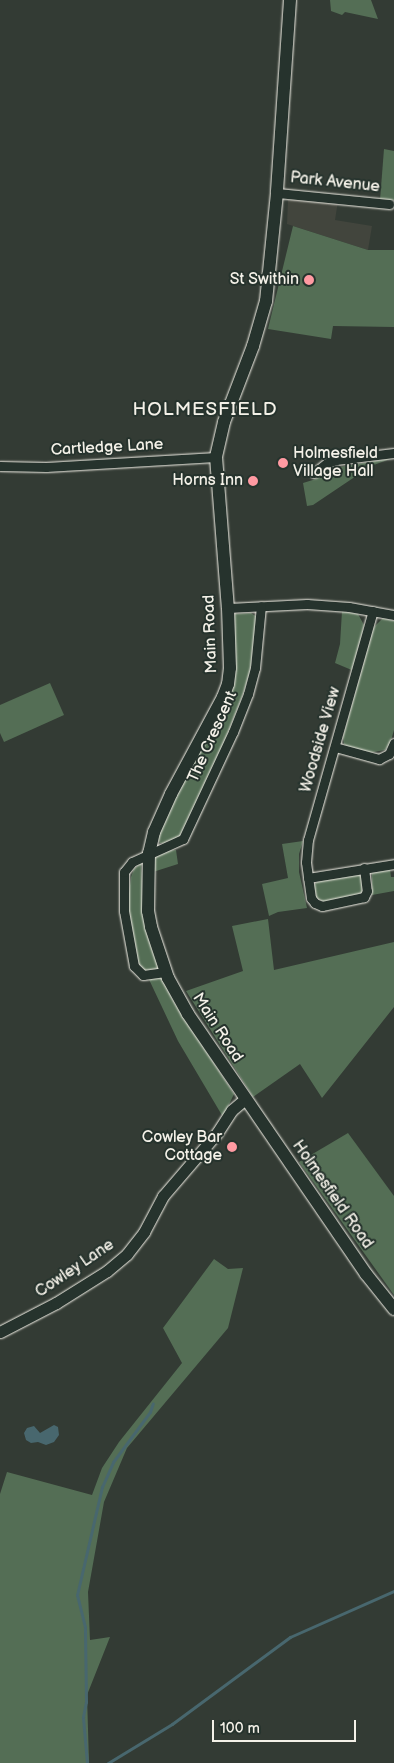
<!DOCTYPE html>
<html>
<head>
<meta charset="utf-8">
<style>
  body { margin:0 }
  #map { position:relative; width:394px; height:1763px; overflow:hidden; background:#333b34; font-family:"Balsamiq Sans",sans-serif }
  div>[style] { position:absolute }
  [style*='--x'] { left:calc(var(--x)*1px); top:calc(var(--y)*1px); width:calc(var(--w)*1px); rotate:calc(var(--a)*1deg) }
  .built>* { inset:0; background:#42453d }
  .green>* { inset:0; background:#546e55 }
  .water>* { inset:0; background:#48676e }
  .stream>* { height:3px; margin:-1.5px; padding:0 1.5px; transform-origin:1.5px; border-radius:1.5px; background:#48676e }
  .roads { filter:drop-shadow(0 0 1px #f4f1e8) drop-shadow(0 0 1px #f4f1e8) }
  .minor>* { height:9px; margin:-4.5px; padding:0 4.5px; transform-origin:4.5px; border-radius:4.5px; background:#26332d }
  .tertiary>* { height:11px; margin:-5.5px; padding:0 5.5px; transform-origin:5.5px; border-radius:5.5px; background:#26332d }
  .secondary>* { height:12px; margin:-6px; padding:0 6px; transform-origin:6px; border-radius:6px; background:#26332d }
  .dots>* { width:14px; height:14px; translate:-50% -50%; box-sizing:border-box; border:2px solid #26332d; border-radius:50% }
  span { translate:-50% -50%; white-space:nowrap; text-align:center; line-height:1.15; -webkit-text-stroke:4px #26332d; paint-order:stroke }
  .street-label { font-size:16px; color:#f4f1e8 }
  .poi-label { font-size:16px; color:#f4f1e8 }
  .right { translate:-100% -50%; text-align:right }
  .left { translate:0 -50%; text-align:left }
  .quarter-label { font-size:19px; color:#f4f1e8; letter-spacing:1px }
  .scale { position:absolute; left:212px; top:1720px; width:144px; height:22px; box-sizing:border-box; border:2px solid #f4f1e8; border-top:0; padding-left:6px; font-size:15px; line-height:18px; white-space:nowrap; color:#f4f1e8; -webkit-text-stroke:4px #26332d; paint-order:stroke }
</style>
</head>
<body>
<div id="map">
  <div class="built">
    <i style="clip-path:polygon(300px 199px,338px 201px,335px 220px,372px 226px,368px 250px,287px 224px,288px 200px)"></i>
  </div>
  <div class="green">
    <i style="clip-path:polygon(330px 0,371px 0,378px 19px,345px 12px,342px 15px,331px 11px)"></i>
    <i style="clip-path:polygon(384px 149px,394px 151px,394px 200px,380px 200px)"></i>
    <i style="clip-path:polygon(293px 226px,368px 250px,394px 250px,394px 327px,333px 326px,331px 339px,268px 329px)"></i>
    <i style="clip-path:polygon(393px 458px,371px 466px,313px 505px,307px 506px,303px 483px,316px 479px,328px 469px)"></i>
    <i style="clip-path:polygon(342px 611px,358px 614px,364px 625px,354px 671px,335px 663px,340px 644px)"></i>
    <i style="clip-path:polygon(251px 613px,257px 617px,250px 672px,243px 694px,216px 763px,181px 836px,164px 843px,160px 843px,158px 839px,161px 829px,186px 776px,230px 697px,235px 679px,233px 614px)"></i>
    <i style="clip-path:polygon(383px 618px,394px 621px,394px 730px,390px 744px,385px 750px,368px 753px,350px 749px,344px 744px,343px 737px,373px 628px)"></i>
    <i style="clip-path:polygon(50px 683px,64px 715px,4px 742px,0 733px,0 705px)"></i>
    <i style="clip-path:polygon(303px 841px,299px 854px,299px 872px,307px 908px,278px 912px,269px 916px,262px 884px,288px 878px,282px 844px)"></i>
    <i style="clip-path:polygon(176px 850px,178px 864px,153px 872px,154px 857px,164px 851px)"></i>
    <i style="clip-path:polygon(141px 863px,144px 914px,161px 976px,175px 1004px,234px 1094px,223px 1117px,178px 1041px,145px 971px,139px 965px,132px 940px,128px 902px,131px 877px,134px 869px)"></i>
    <i style="clip-path:polygon(390px 869px,391px 877px,394px 877px,394px 891px,372px 895px,372px 871px)"></i>
    <i style="clip-path:polygon(355px 873px,360px 875px,363px 881px,362px 892px,355px 897px,325px 902px,316px 898px,313px 890px,314px 885px,318px 881px)"></i>
    <i style="clip-path:polygon(268px 919px,274px 970px,394px 942px,394px 1007px,322px 1098px,300px 1064px,253px 1097px,186px 991px,243px 971px,232px 926px)"></i>
    <i style="clip-path:polygon(348px 1133px,394px 1196px,394px 1295px,299px 1162px)"></i>
    <i style="clip-path:polygon(214px 1259px,228px 1269px,243px 1268px,228px 1328px,127px 1448px,104px 1502px,88px 1592px,90px 1640px,110px 1637px,87px 1695px,89px 1763px,0 1763px,0 1494px,7px 1472px,92px 1495px,102px 1468px,119px 1442px,182px 1363px,163px 1328px)"></i>
  </div>
  <div class="water">
    <i style="clip-path:polygon(54px 1425px,58px 1427px,59px 1435px,54px 1442px,46px 1445px,38px 1442px,31px 1443px,26px 1440px,24px 1433px,27px 1428px,34px 1426px,40px 1433px)"></i>
  </div>
  <div class="stream">
    <i style="--x:87;--y:1763;--w:46;--a:-95"></i>
    <i style="--x:83;--y:1717;--w:15;--a:-79"></i>
    <i style="--x:86;--y:1702;--w:75;--a:-90.8"></i>
    <i style="--x:85;--y:1627;--w:33;--a:-104"></i>
    <i style="--x:77;--y:1595;--w:111;--a:-77"></i>
    <i style="--x:102;--y:1487;--w:27;--a:-66"></i>
    <i style="--x:113;--y:1462;--w:62;--a:-53.5"></i>
    <i style="--x:150;--y:1412;--w:9;--a:-72"></i>
    <i style="--x:108;--y:1763;--w:75;--a:-31.4"></i>
    <i style="--x:172;--y:1724;--w:147;--a:-36.4"></i>
    <i style="--x:290;--y:1637;--w:114;--a:-23.9"></i>
  </div>
  <div class="roads">
    <div class="minor">
      <i style="--x:277;--y:193;--w:113;--a:5.6"></i>
      <i style="--x:0;--y:466;--w:46;--a:1.2"></i>
      <i style="--x:46;--y:467;--w:170;--a:-3.4"></i>
      <i style="--x:314;--y:473;--w:16;--a:-38"></i>
      <i style="--x:327;--y:463;--w:9;--a:-18"></i>
      <i style="--x:336;--y:460;--w:58;--a:-6.9"></i>
      <i style="--x:228;--y:608;--w:79;--a:-2.9"></i>
      <i style="--x:307;--y:604;--w:42;--a:4.1"></i>
      <i style="--x:349;--y:607;--w:46;--a:10.1"></i>
      <i style="--x:335;--y:747;--w:46;--a:15.3"></i>
      <i style="--x:379;--y:759;--w:11;--a:-27"></i>
      <i style="--x:389;--y:754;--w:12;--a:-66"></i>
      <i style="--x:364;--y:868;--w:23;--a:83"></i>
      <i style="--x:367;--y:891;--w:7;--a:117"></i>
      <i style="--x:364;--y:897;--w:43;--a:167.9"></i>
      <i style="--x:322;--y:906;--w:8;--a:-157"></i>
      <i style="--x:315;--y:903;--w:6;--a:-129"></i>
      <i style="--x:311;--y:898;--w:36;--a:-98"></i>
      <i style="--x:306;--y:862;--w:22;--a:-85"></i>
      <i style="--x:308;--y:840;--w:238;--a:-74.2"></i>
      <i style="--x:308;--y:878;--w:87;--a:-9.2"></i>
      <i style="--x:165;--y:972;--w:22;--a:172"></i>
      <i style="--x:143;--y:975;--w:13;--a:-135"></i>
      <i style="--x:134;--y:966;--w:56;--a:-100.3"></i>
      <i style="--x:124;--y:911;--w:39;--a:-90"></i>
      <i style="--x:124;--y:872;--w:13;--a:-51"></i>
      <i style="--x:132;--y:862;--w:56;--a:-24.3"></i>
      <i style="--x:183;--y:839;--w:118;--a:-65"></i>
      <i style="--x:233;--y:732;--w:41;--a:-68.5"></i>
      <i style="--x:248;--y:694;--w:27;--a:-75"></i>
      <i style="--x:255;--y:668;--w:62;--a:-84.5"></i>
    </div>
    <div class="tertiary">
      <i style="--x:0;--y:1332;--w:63;--a:-27.4"></i>
      <i style="--x:56;--y:1303;--w:60;--a:-32.1"></i>
      <i style="--x:107;--y:1271;--w:26;--a:-40"></i>
      <i style="--x:127;--y:1254;--w:28;--a:-52"></i>
      <i style="--x:144;--y:1232;--w:41;--a:-62.2"></i>
      <i style="--x:163;--y:1196;--w:83;--a:-49.4"></i>
      <i style="--x:217;--y:1133;--w:27;--a:-57"></i>
      <i style="--x:232;--y:1110;--w:17;--a:-40"></i>
    </div>
    <div class="secondary">
      <i style="--x:290;--y:0;--w:193;--a:93.9"></i>
      <i style="--x:277;--y:193;--w:109;--a:95.8"></i>
      <i style="--x:266;--y:301;--w:47;--a:106.1"></i>
      <i style="--x:253;--y:346;--w:81;--a:110.9"></i>
      <i style="--x:224;--y:422;--w:36;--a:103"></i>
      <i style="--x:216;--y:457;--w:151;--a:85.5"></i>
      <i style="--x:228;--y:608;--w:60;--a:88.1"></i>
      <i style="--x:230;--y:668;--w:16;--a:97"></i>
      <i style="--x:228;--y:684;--w:14;--a:111"></i>
      <i style="--x:223;--y:697;--w:110;--a:118.2"></i>
      <i style="--x:171;--y:794;--w:42;--a:114.1"></i>
      <i style="--x:154;--y:832;--w:22;--a:103"></i>
      <i style="--x:149;--y:853;--w:58;--a:91"></i>
      <i style="--x:148;--y:911;--w:16;--a:79"></i>
      <i style="--x:151;--y:927;--w:54;--a:71.6"></i>
      <i style="--x:168;--y:978;--w:41;--a:60.9"></i>
      <i style="--x:188;--y:1014;--w:315;--a:55.6"></i>
      <i style="--x:366;--y:1274;--w:45;--a:51.3"></i>
    </div>
  </div>
  <div class="dots">
    <i style="left:309px;top:280px;background:#ff9aa2"></i>
    <i style="left:283px;top:463px;background:#ff9aa2"></i>
    <i style="left:253px;top:481px;background:#ff9aa2"></i>
    <i style="left:232px;top:1147px;background:#ff9aa2"></i>
  </div>
  <div class="street-label">
    <span style="left:335px;top:183px;rotate:6deg">Park Avenue</span>
    <span style="left:107px;top:448px;rotate:-3deg">Cartledge Lane</span>
    <span style="left:211px;top:634px;rotate:-92deg">Main Road</span>
    <span style="left:213px;top:737px;rotate:-66deg">The Crescent</span>
    <span style="left:321px;top:740px;rotate:-74deg">Woodside View</span>
    <span style="left:217px;top:1028px;rotate:57deg">Main Road</span>
    <span style="left:332px;top:1195px;rotate:55deg">Holmesfield Road</span>
    <span style="left:75px;top:1269px;rotate:-34deg">Cowley Lane</span>
  </div>
  <div class="poi-label">
    <span class="right" style="left:299px;top:280px">St Swithin</span>
    <span class="left" style="left:293px;top:463px">Holmesfield<br>Village Hall</span>
    <span class="right" style="left:243px;top:481px">Horns Inn</span>
    <span class="right" style="left:222px;top:1147px">Cowley Bar<br>Cottage</span>
  </div>
  <div class="quarter-label">
    <span style="left:205px;top:410px">HOLMESFIELD</span>
  </div>
  <div class="scale">100 m</div>
</div>
</body>
</html>
